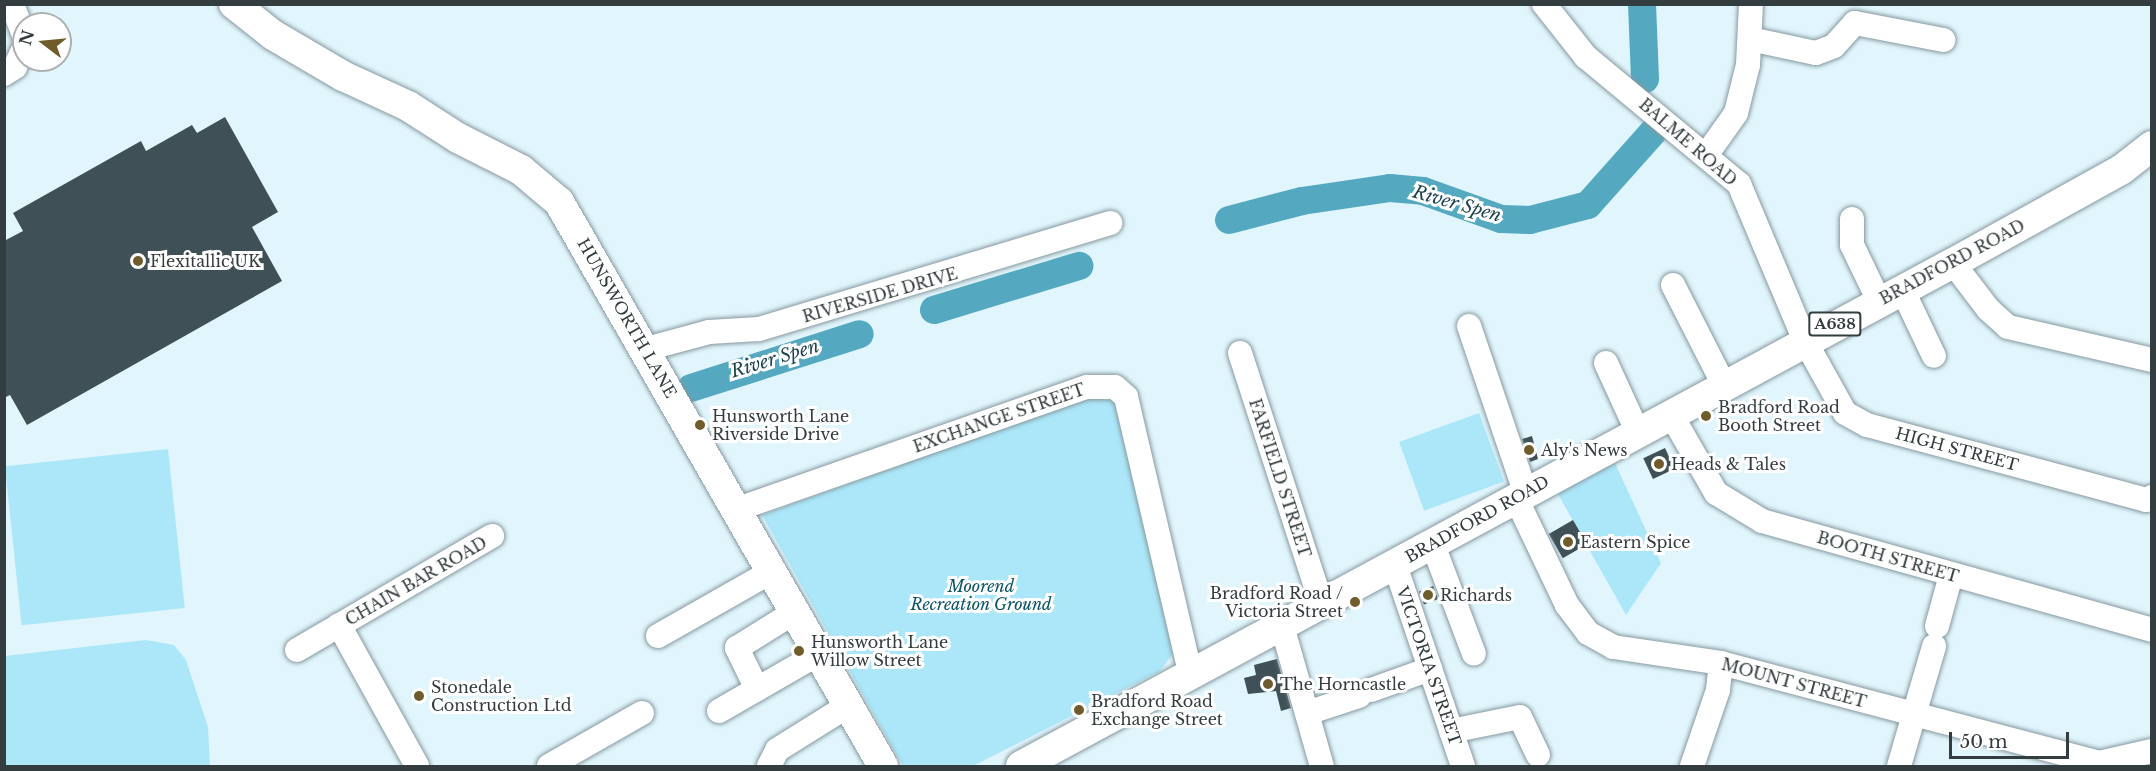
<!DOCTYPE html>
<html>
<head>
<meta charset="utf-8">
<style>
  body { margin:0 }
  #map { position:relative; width:2156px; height:771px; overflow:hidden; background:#e0f5fc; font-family:"Libre Baskerville",serif }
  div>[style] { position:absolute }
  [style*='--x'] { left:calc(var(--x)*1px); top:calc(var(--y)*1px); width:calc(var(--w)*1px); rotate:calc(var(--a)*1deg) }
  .green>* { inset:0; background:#abe7f9; transform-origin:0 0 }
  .river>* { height:28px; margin:-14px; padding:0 14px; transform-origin:14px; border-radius:14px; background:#54a9c0 }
  .building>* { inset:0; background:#3f5156; transform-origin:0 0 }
  .roads { filter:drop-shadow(0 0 2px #86999f) drop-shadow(0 0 2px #86999f) }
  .minor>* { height:24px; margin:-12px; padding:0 12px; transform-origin:12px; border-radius:12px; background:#fff }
  .major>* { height:30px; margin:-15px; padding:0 15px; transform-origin:15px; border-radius:15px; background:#fff }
  .dots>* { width:16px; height:16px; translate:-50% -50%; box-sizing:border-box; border:3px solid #fff; border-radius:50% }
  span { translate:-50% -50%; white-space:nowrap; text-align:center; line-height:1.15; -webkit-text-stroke:6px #fff; paint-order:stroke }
  .shield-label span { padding:2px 4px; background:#fff; border:2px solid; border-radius:4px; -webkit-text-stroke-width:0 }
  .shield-label { font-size:15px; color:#333c3e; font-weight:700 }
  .street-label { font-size:16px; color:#333c3e }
  .poi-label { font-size:16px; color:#333c3e }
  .left { translate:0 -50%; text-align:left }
  .right { translate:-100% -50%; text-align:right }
  .park-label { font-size:16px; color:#095465; font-style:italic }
  .water-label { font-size:18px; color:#1c434d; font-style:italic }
  .frame { position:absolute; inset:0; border:6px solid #333c3e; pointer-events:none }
  .north { position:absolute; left:12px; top:12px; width:60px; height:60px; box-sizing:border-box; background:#fff; border:2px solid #adb1b2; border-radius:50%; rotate:286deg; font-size:16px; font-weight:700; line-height:24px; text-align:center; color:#333c3e }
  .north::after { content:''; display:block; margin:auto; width:21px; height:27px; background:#705c2b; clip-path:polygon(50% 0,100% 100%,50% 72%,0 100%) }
  .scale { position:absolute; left:1949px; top:732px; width:120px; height:27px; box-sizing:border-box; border:3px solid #333c3e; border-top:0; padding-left:8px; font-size:18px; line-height:21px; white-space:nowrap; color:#333c3e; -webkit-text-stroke:4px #fff; paint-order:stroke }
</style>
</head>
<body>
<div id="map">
  <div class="green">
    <i style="clip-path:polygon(1084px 399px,1114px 400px,1175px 651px,1160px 671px,973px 766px,903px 766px,762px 515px)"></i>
    <i style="left:1479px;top:413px;width:73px;height:85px;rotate:70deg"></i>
    <i style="left:168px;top:449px;width:160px;height:164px;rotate:84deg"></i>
    <i style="clip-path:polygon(1615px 463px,1661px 563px,1626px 615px,1558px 494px)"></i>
    <i style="clip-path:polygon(146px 640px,174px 645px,186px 660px,208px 727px,210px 766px,5px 766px,5px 656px)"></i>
  </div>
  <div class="river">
    <i style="--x:1642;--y:4;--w:75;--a:87.7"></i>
    <i style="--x:1229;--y:220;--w:75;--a:-14.6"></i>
    <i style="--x:1302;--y:201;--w:89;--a:-8.4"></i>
    <i style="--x:1390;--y:188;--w:33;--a:5"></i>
    <i style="--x:1423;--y:191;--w:83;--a:19.7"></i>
    <i style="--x:1501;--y:219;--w:29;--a:2"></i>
    <i style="--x:1530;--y:220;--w:60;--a:-14.5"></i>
    <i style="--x:1588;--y:205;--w:98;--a:-48.3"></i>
    <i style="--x:934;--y:310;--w:152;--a:-16.9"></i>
    <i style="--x:691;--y:388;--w:177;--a:-17.7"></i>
  </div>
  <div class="building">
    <i style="clip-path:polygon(225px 117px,278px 212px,252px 227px,282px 281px,27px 425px,10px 395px,4px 398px,4px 241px,23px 231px,13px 213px,141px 141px,146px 151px,192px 125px,197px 133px)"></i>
    <i style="clip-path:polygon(1532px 436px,1538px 459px,1530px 462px,1522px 439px)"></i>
    <i style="left:1665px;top:448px;width:23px;height:24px;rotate:65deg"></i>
    <i style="left:1573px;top:520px;width:28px;height:28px;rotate:60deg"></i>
    <i style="left:1433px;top:586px;width:14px;height:15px;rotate:69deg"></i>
    <i style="clip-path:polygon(1277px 659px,1291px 708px,1281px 711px,1276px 691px,1248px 694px,1244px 678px,1256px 675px,1254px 665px)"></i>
  </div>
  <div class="roads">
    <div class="minor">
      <i style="--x:12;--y:4;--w:34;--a:69"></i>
      <i style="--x:1544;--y:4;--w:68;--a:51.6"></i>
      <i style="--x:1586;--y:57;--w:199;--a:39.7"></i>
      <i style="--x:1739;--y:184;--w:170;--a:67.2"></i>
      <i style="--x:1805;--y:341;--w:82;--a:60.9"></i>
      <i style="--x:1845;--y:413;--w:25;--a:29"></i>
      <i style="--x:1867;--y:425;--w:289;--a:15"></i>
      <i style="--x:2146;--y:500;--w:7;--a:-27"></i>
      <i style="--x:1750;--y:39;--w:67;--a:12"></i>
      <i style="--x:1816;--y:53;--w:19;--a:-21"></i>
      <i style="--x:1834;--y:46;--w:31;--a:-48"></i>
      <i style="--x:1855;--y:23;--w:90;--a:10.9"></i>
      <i style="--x:4;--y:74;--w:13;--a:-32"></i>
      <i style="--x:15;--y:67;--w:21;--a:-65"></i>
      <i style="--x:1707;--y:154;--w:50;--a:-54.7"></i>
      <i style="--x:1736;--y:113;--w:49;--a:-76"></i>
      <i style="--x:1748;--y:65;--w:61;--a:-87.2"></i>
      <i style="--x:1852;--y:219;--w:26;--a:90"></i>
      <i style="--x:1852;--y:245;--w:62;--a:64.3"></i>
      <i style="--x:1953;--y:263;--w:58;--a:52.7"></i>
      <i style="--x:1988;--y:309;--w:27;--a:42"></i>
      <i style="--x:2008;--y:327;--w:148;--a:12.9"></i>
      <i style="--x:1673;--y:285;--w:114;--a:63"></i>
      <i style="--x:1902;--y:289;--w:74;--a:64.5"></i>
      <i style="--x:1469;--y:326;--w:174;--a:71.3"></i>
      <i style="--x:646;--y:349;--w:65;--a:-15.1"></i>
      <i style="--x:709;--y:332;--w:50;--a:-3.4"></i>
      <i style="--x:759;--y:329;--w:367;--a:-16.8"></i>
      <i style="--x:1240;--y:353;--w:263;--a:72"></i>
      <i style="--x:1606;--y:363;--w:77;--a:65.4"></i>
      <i style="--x:1672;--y:416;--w:89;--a:60.3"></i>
      <i style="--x:1716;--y:493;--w:54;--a:31.3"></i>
      <i style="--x:1762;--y:521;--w:405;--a:15.6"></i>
      <i style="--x:1515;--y:496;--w:121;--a:64.5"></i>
      <i style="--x:1567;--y:605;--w:35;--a:53"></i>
      <i style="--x:1588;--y:633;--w:29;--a:29"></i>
      <i style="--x:1613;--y:647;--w:109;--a:8.4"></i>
      <i style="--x:1721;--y:663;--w:391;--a:14.8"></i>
      <i style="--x:2099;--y:763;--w:54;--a:-12.8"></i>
      <i style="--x:735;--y:510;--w:373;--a:-19.3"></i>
      <i style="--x:1087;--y:387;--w:28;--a:0"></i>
      <i style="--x:1115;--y:387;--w:15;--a:42"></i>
      <i style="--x:1126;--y:397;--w:287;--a:76.9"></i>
      <i style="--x:1433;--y:545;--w:116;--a:69.4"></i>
      <i style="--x:1395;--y:565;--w:212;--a:71.3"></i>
      <i style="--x:339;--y:625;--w:161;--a:61"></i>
      <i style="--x:1282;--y:626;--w:146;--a:74.1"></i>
      <i style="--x:1937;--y:626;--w:53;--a:-74.6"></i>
      <i style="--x:658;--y:636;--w:128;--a:-29.6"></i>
      <i style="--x:297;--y:650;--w:226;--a:-30.3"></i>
      <i style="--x:757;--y:689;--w:46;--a:-116"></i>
      <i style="--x:737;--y:648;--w:66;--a:-32"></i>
      <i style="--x:1371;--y:690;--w:63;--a:-19.6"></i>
      <i style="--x:719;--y:711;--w:114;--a:-29.9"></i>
      <i style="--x:1307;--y:713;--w:55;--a:-18.1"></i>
      <i style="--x:1451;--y:731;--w:70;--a:-11.5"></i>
      <i style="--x:1520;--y:717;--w:42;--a:64.7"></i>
      <i style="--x:549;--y:766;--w:107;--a:-29.7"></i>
      <i style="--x:769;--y:766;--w:18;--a:-63"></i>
      <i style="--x:777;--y:750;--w:85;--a:-32"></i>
      <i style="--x:1692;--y:766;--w:80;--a:-71.1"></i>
      <i style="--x:1718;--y:690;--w:27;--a:-84"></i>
      <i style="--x:1899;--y:766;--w:125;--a:-73.7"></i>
    </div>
    <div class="major">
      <i style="--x:234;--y:4;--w:50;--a:38.5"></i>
      <i style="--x:273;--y:35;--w:81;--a:30.4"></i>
      <i style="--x:343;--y:76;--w:72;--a:24.8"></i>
      <i style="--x:408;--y:106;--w:59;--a:32.6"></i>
      <i style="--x:458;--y:138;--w:71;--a:26.9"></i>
      <i style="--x:521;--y:170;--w:50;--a:40.1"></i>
      <i style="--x:559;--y:202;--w:650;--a:60.12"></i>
      <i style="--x:1021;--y:766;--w:1059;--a:-28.36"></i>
      <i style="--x:1953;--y:263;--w:192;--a:-29"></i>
      <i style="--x:2121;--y:170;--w:39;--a:-38"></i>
    </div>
  </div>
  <div class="dots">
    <i style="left:138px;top:261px;background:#705c2b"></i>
    <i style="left:1706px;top:416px;background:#705c2b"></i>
    <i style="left:700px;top:425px;background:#705c2b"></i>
    <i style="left:1529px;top:450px;background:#705c2b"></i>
    <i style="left:1659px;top:464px;background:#705c2b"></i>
    <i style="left:1568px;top:542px;background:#705c2b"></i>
    <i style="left:1428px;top:595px;background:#705c2b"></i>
    <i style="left:1355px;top:602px;background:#705c2b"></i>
    <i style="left:799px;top:651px;background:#705c2b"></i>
    <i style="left:1268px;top:684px;background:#705c2b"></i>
    <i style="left:419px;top:696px;background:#705c2b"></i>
    <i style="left:1079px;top:710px;background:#705c2b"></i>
  </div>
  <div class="shield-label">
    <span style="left:1835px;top:324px">A638</span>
  </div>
  <div class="street-label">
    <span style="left:1688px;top:142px;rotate:41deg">BALME ROAD</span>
    <span style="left:1952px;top:262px;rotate:-28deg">BRADFORD ROAD</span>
    <span style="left:880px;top:295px;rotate:-16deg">RIVERSIDE DRIVE</span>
    <span style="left:627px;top:318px;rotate:60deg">HUNSWORTH LANE</span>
    <span style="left:999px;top:418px;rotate:-19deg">EXCHANGE STREET</span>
    <span style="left:1957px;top:449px;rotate:15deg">HIGH STREET</span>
    <span style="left:1280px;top:478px;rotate:72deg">FARFIELD STREET</span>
    <span style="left:1477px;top:519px;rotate:-29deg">BRADFORD ROAD</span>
    <span style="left:1888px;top:557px;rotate:16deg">BOOTH STREET</span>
    <span style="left:416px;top:581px;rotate:-30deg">CHAIN BAR ROAD</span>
    <span style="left:1429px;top:666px;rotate:71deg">VICTORIA STREET</span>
    <span style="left:1794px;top:683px;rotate:15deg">MOUNT STREET</span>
  </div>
  <div class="poi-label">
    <span class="left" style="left:150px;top:261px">Flexitallic UK</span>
    <span class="left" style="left:1718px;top:416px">Bradford Road<br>Booth Street</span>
    <span class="left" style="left:712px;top:425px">Hunsworth Lane<br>Riverside Drive</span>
    <span class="left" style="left:1541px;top:450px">Aly's News</span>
    <span class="left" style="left:1671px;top:464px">Heads &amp; Tales</span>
    <span class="left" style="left:1580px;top:542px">Eastern Spice</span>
    <span class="right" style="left:1343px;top:602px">Bradford Road /<br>Victoria Street</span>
    <span class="left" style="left:1440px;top:595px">Richards</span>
    <span class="left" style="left:811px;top:651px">Hunsworth Lane<br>Willow Street</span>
    <span class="left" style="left:1280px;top:684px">The Horncastle</span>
    <span class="left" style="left:431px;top:696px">Stonedale<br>Construction Ltd</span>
    <span class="left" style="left:1091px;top:710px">Bradford Road<br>Exchange Street</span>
  </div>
  <div class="park-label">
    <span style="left:981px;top:595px">Moorend<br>Recreation Ground</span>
  </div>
  <div class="water-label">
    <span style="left:1457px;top:204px;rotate:16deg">River Spen</span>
    <span style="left:775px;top:359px;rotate:-17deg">River Spen</span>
  </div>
  <div class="frame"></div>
  <div class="north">N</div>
  <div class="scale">50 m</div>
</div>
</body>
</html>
